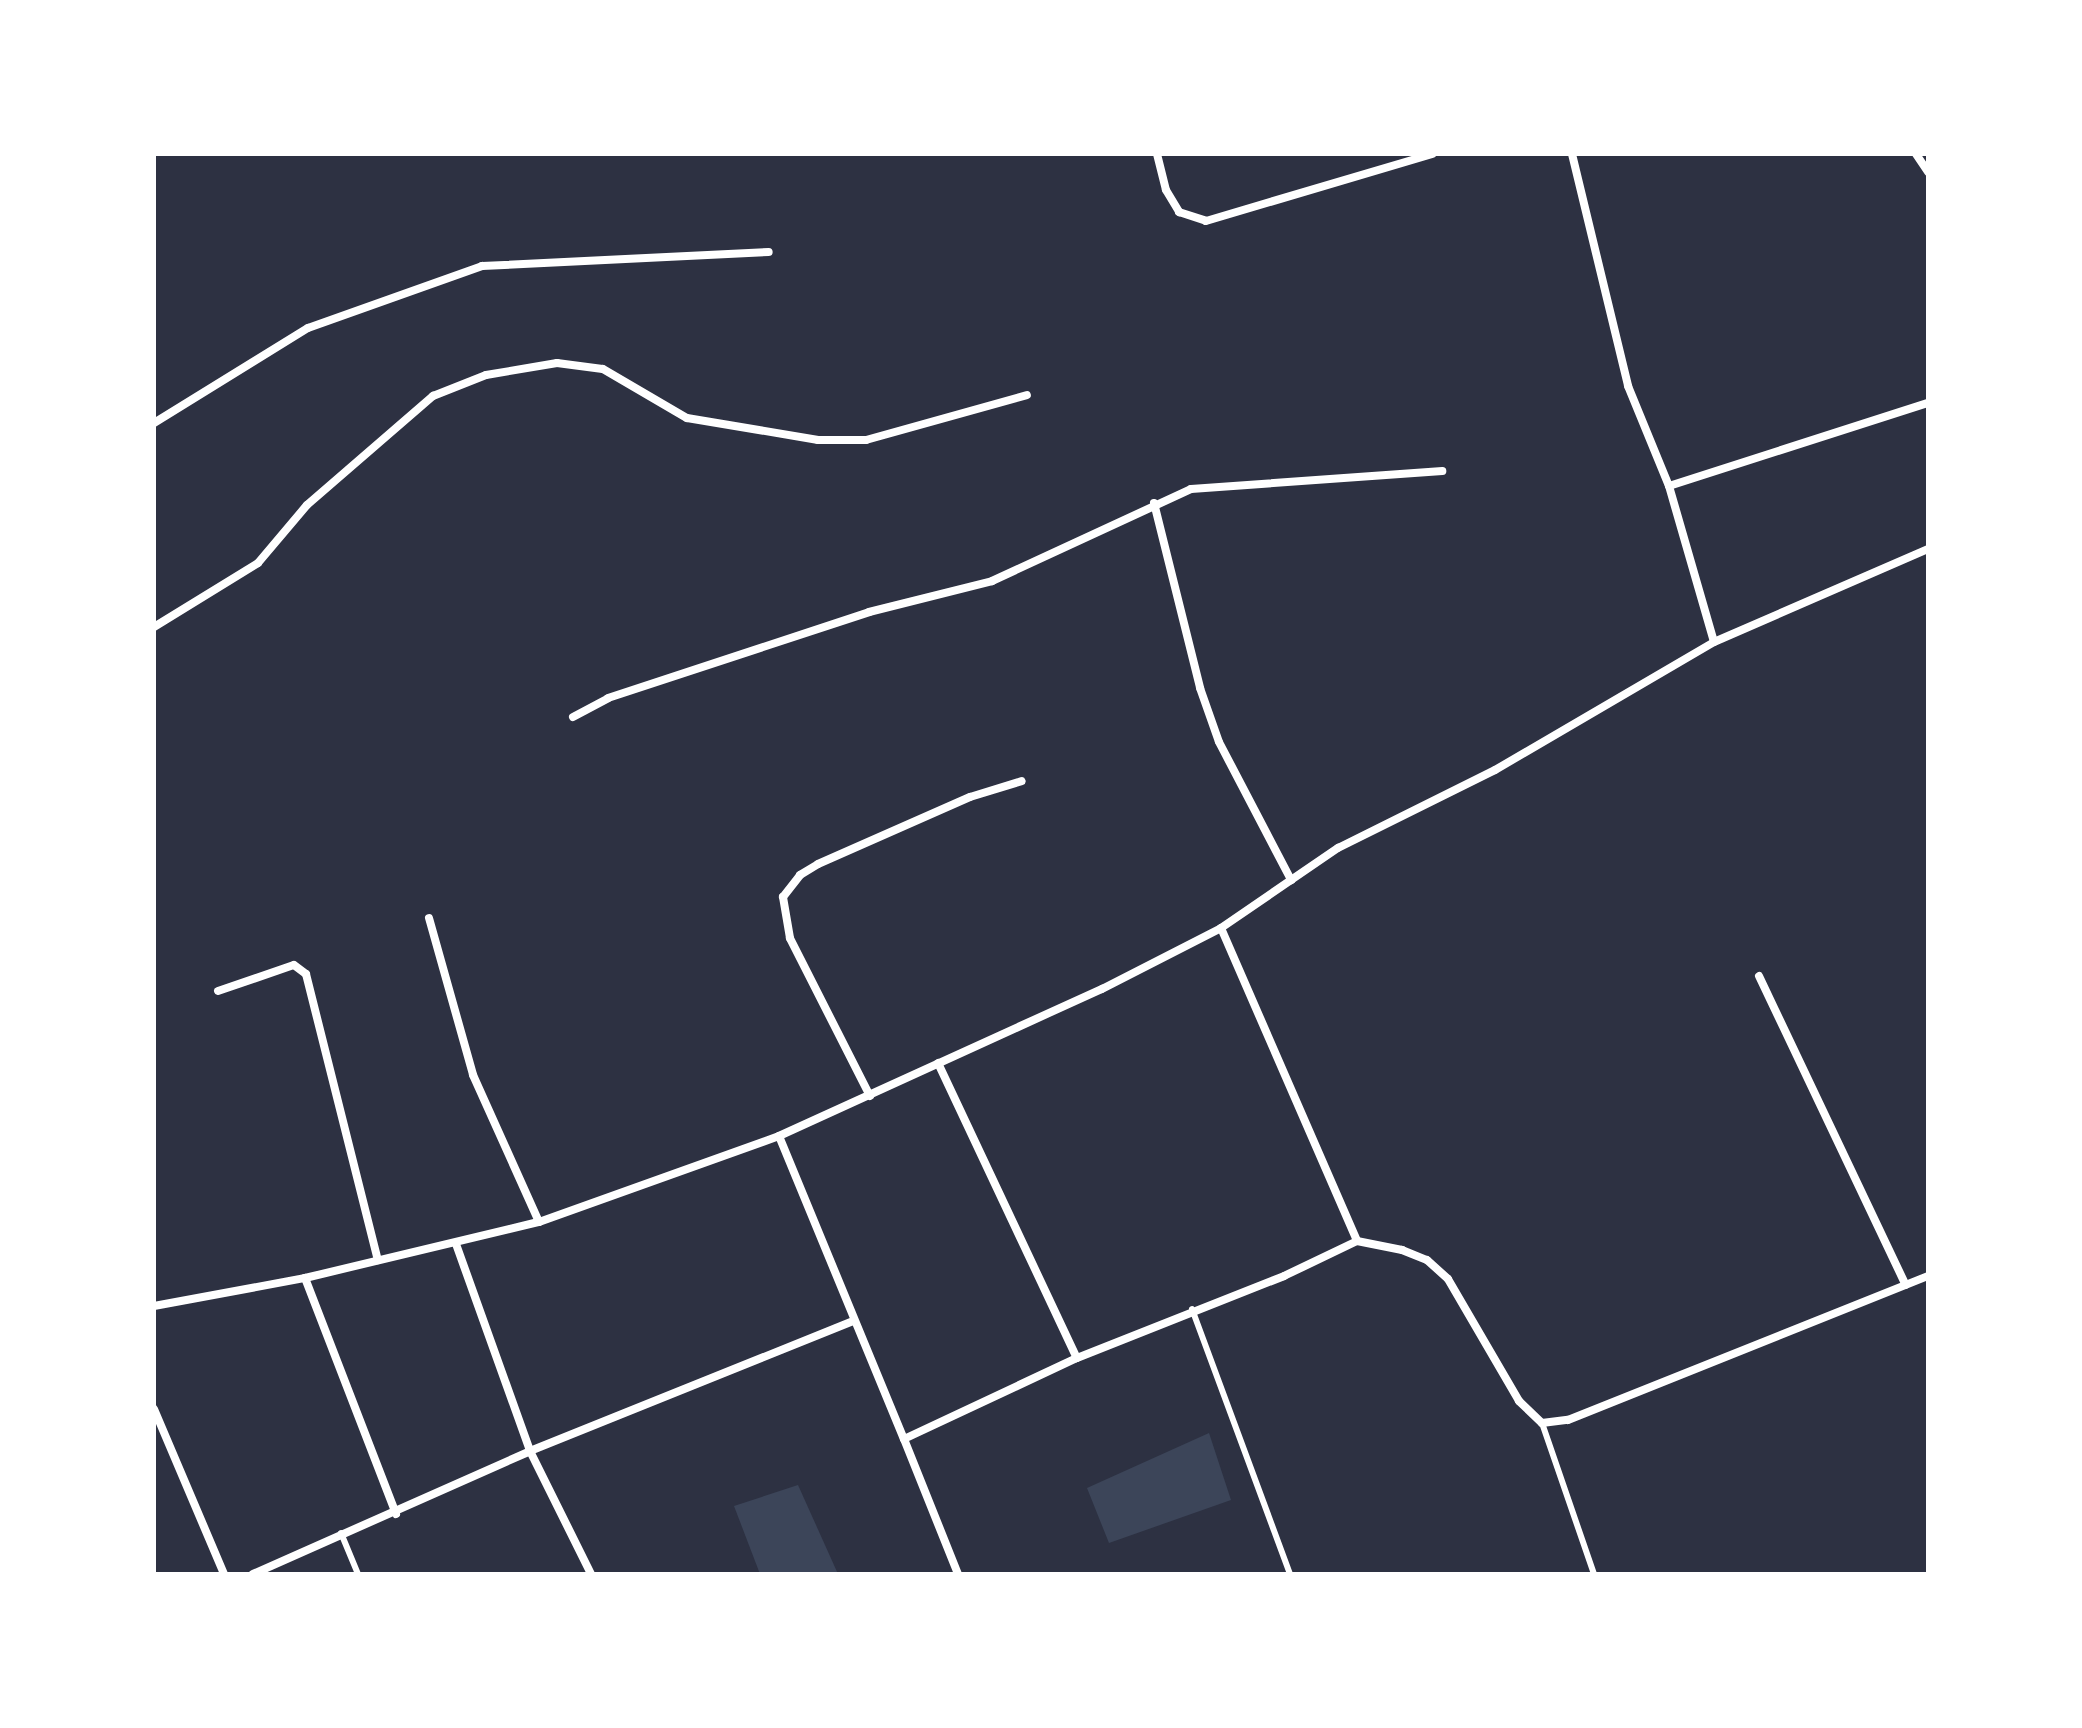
<!DOCTYPE html>
<html>
<head>
<meta charset="utf-8">
<style>
  body { margin:0 }
  #map { position:relative; width:2082px; height:1728px; overflow:hidden; background:#2d3142; font-family:"PT Serif",serif }
  div>[style] { position:absolute }
  [style*='--x'] { left:calc(var(--x)*1px); top:calc(var(--y)*1px); width:calc(var(--w)*1px); rotate:calc(var(--a)*1deg) }
  .green>* { inset:0; background:#3c4559 }
  .service>* { height:6px; margin:-3px; padding:0 3px; transform-origin:3px; border-radius:3px; background:#fff }
  .minor>* { height:8px; margin:-4px; padding:0 4px; transform-origin:4px; border-radius:4px; background:#fff }
  span { translate:-50% -50%; white-space:nowrap; text-align:center; line-height:1.15; -webkit-text-stroke:6px #fff; paint-order:stroke }
  .frame { position:absolute; inset:0; border:156px solid #fff; pointer-events:none }
</style>
</head>
<body>
<div id="map">
  <div class="green">
    <i style="clip-path:polygon(1209px 1433px,1231px 1500px,1109px 1543px,1087px 1488px)"></i>
    <i style="clip-path:polygon(798px 1485px,838px 1574px,760px 1574px,734px 1506px)"></i>
  </div>
  <div class="service">
    <i style="--x:1192;--y:1309;--w:283;--a:69.7"></i>
    <i style="--x:1542;--y:1423;--w:160;--a:71"></i>
    <i style="--x:341;--y:1533;--w:44;--a:67.5"></i>
  </div>
  <div class="minor">
    <i style="--x:1157;--y:154;--w:37;--a:76"></i>
    <i style="--x:1166;--y:190;--w:26;--a:59"></i>
    <i style="--x:1179;--y:212;--w:28;--a:18"></i>
    <i style="--x:1206;--y:221;--w:236;--a:-16.5"></i>
    <i style="--x:1572;--y:154;--w:239;--a:76.4"></i>
    <i style="--x:1628;--y:386;--w:108;--a:67.7"></i>
    <i style="--x:1669;--y:486;--w:162;--a:73.9"></i>
    <i style="--x:1916;--y:154;--w:22;--a:56"></i>
    <i style="--x:154;--y:423;--w:181;--a:-31.7"></i>
    <i style="--x:308;--y:328;--w:185;--a:-19.6"></i>
    <i style="--x:482;--y:266;--w:287;--a:-2.8"></i>
    <i style="--x:1669;--y:486;--w:272;--a:-17.8"></i>
    <i style="--x:1154;--y:503;--w:191;--a:76"></i>
    <i style="--x:1200;--y:688;--w:57;--a:70.6"></i>
    <i style="--x:1219;--y:742;--w:156;--a:62.4"></i>
    <i style="--x:154;--y:627;--w:122;--a:-31.6"></i>
    <i style="--x:258;--y:563;--w:76;--a:-49.8"></i>
    <i style="--x:307;--y:505;--w:167;--a:-40.9"></i>
    <i style="--x:433;--y:396;--w:57;--a:-21.6"></i>
    <i style="--x:486;--y:375;--w:72;--a:-9.6"></i>
    <i style="--x:557;--y:363;--w:46;--a:7.4"></i>
    <i style="--x:603;--y:369;--w:97;--a:30.3"></i>
    <i style="--x:687;--y:418;--w:133;--a:9.5"></i>
    <i style="--x:818;--y:440;--w:48;--a:0"></i>
    <i style="--x:866;--y:440;--w:167;--a:-15.6"></i>
    <i style="--x:573;--y:717;--w:40;--a:-28"></i>
    <i style="--x:608;--y:698;--w:275;--a:-18.2"></i>
    <i style="--x:869;--y:612;--w:127;--a:-14.1"></i>
    <i style="--x:992;--y:581;--w:219;--a:-24.8"></i>
    <i style="--x:1191;--y:489;--w:252;--a:-4.1"></i>
    <i style="--x:429;--y:918;--w:163;--a:74.3"></i>
    <i style="--x:473;--y:1075;--w:161;--a:65.8"></i>
    <i style="--x:1221;--y:928;--w:341;--a:66.5"></i>
    <i style="--x:1759;--y:976;--w:342;--a:64.6"></i>
    <i style="--x:218;--y:991;--w:80;--a:-18.9"></i>
    <i style="--x:294;--y:965;--w:15;--a:37"></i>
    <i style="--x:306;--y:974;--w:295;--a:75.9"></i>
    <i style="--x:938;--y:1063;--w:326;--a:64.8"></i>
    <i style="--x:870;--y:1096;--w:177;--a:-116.9"></i>
    <i style="--x:790;--y:938;--w:42;--a:-99.7"></i>
    <i style="--x:783;--y:897;--w:28;--a:-52"></i>
    <i style="--x:800;--y:875;--w:21;--a:-31"></i>
    <i style="--x:818;--y:864;--w:166;--a:-23.8"></i>
    <i style="--x:970;--y:797;--w:54;--a:-17.1"></i>
    <i style="--x:779;--y:1136;--w:328;--a:67.6"></i>
    <i style="--x:904;--y:1439;--w:191;--a:-25.1"></i>
    <i style="--x:1077;--y:1358;--w:223;--a:-21.6"></i>
    <i style="--x:1284;--y:1276;--w:81;--a:-25.6"></i>
    <i style="--x:1357;--y:1241;--w:46;--a:11.3"></i>
    <i style="--x:1402;--y:1250;--w:27;--a:22"></i>
    <i style="--x:1427;--y:1260;--w:28;--a:42"></i>
    <i style="--x:1448;--y:1279;--w:141;--a:59.8"></i>
    <i style="--x:1519;--y:1401;--w:32;--a:44"></i>
    <i style="--x:1542;--y:1423;--w:26;--a:-7"></i>
    <i style="--x:1568;--y:1420;--w:388;--a:-21.8"></i>
    <i style="--x:456;--y:1244;--w:220;--a:70.3"></i>
    <i style="--x:530;--y:1451;--w:137;--a:63.6"></i>
    <i style="--x:305;--y:1278;--w:253;--a:68.9"></i>
    <i style="--x:154;--y:1306;--w:154;--a:-10.5"></i>
    <i style="--x:305;--y:1278;--w:241;--a:-13.5"></i>
    <i style="--x:539;--y:1222;--w:255;--a:-19.7"></i>
    <i style="--x:779;--y:1136;--w:355;--a:-24.5"></i>
    <i style="--x:1102;--y:989;--w:134;--a:-27.1"></i>
    <i style="--x:1221;--y:928;--w:142;--a:-34.4"></i>
    <i style="--x:1338;--y:848;--w:175;--a:-26.4"></i>
    <i style="--x:1495;--y:770;--w:254;--a:-30.3"></i>
    <i style="--x:1714;--y:642;--w:233;--a:-23.5"></i>
    <i style="--x:154;--y:1409;--w:179;--a:67"></i>
    <i style="--x:904;--y:1439;--w:145;--a:68.2"></i>
    <i style="--x:253;--y:1574;--w:303;--a:-23.9"></i>
    <i style="--x:530;--y:1451;--w:349;--a:-21.9"></i>
  </div>
  <div class="frame"></div>
</div>
</body>
</html>
